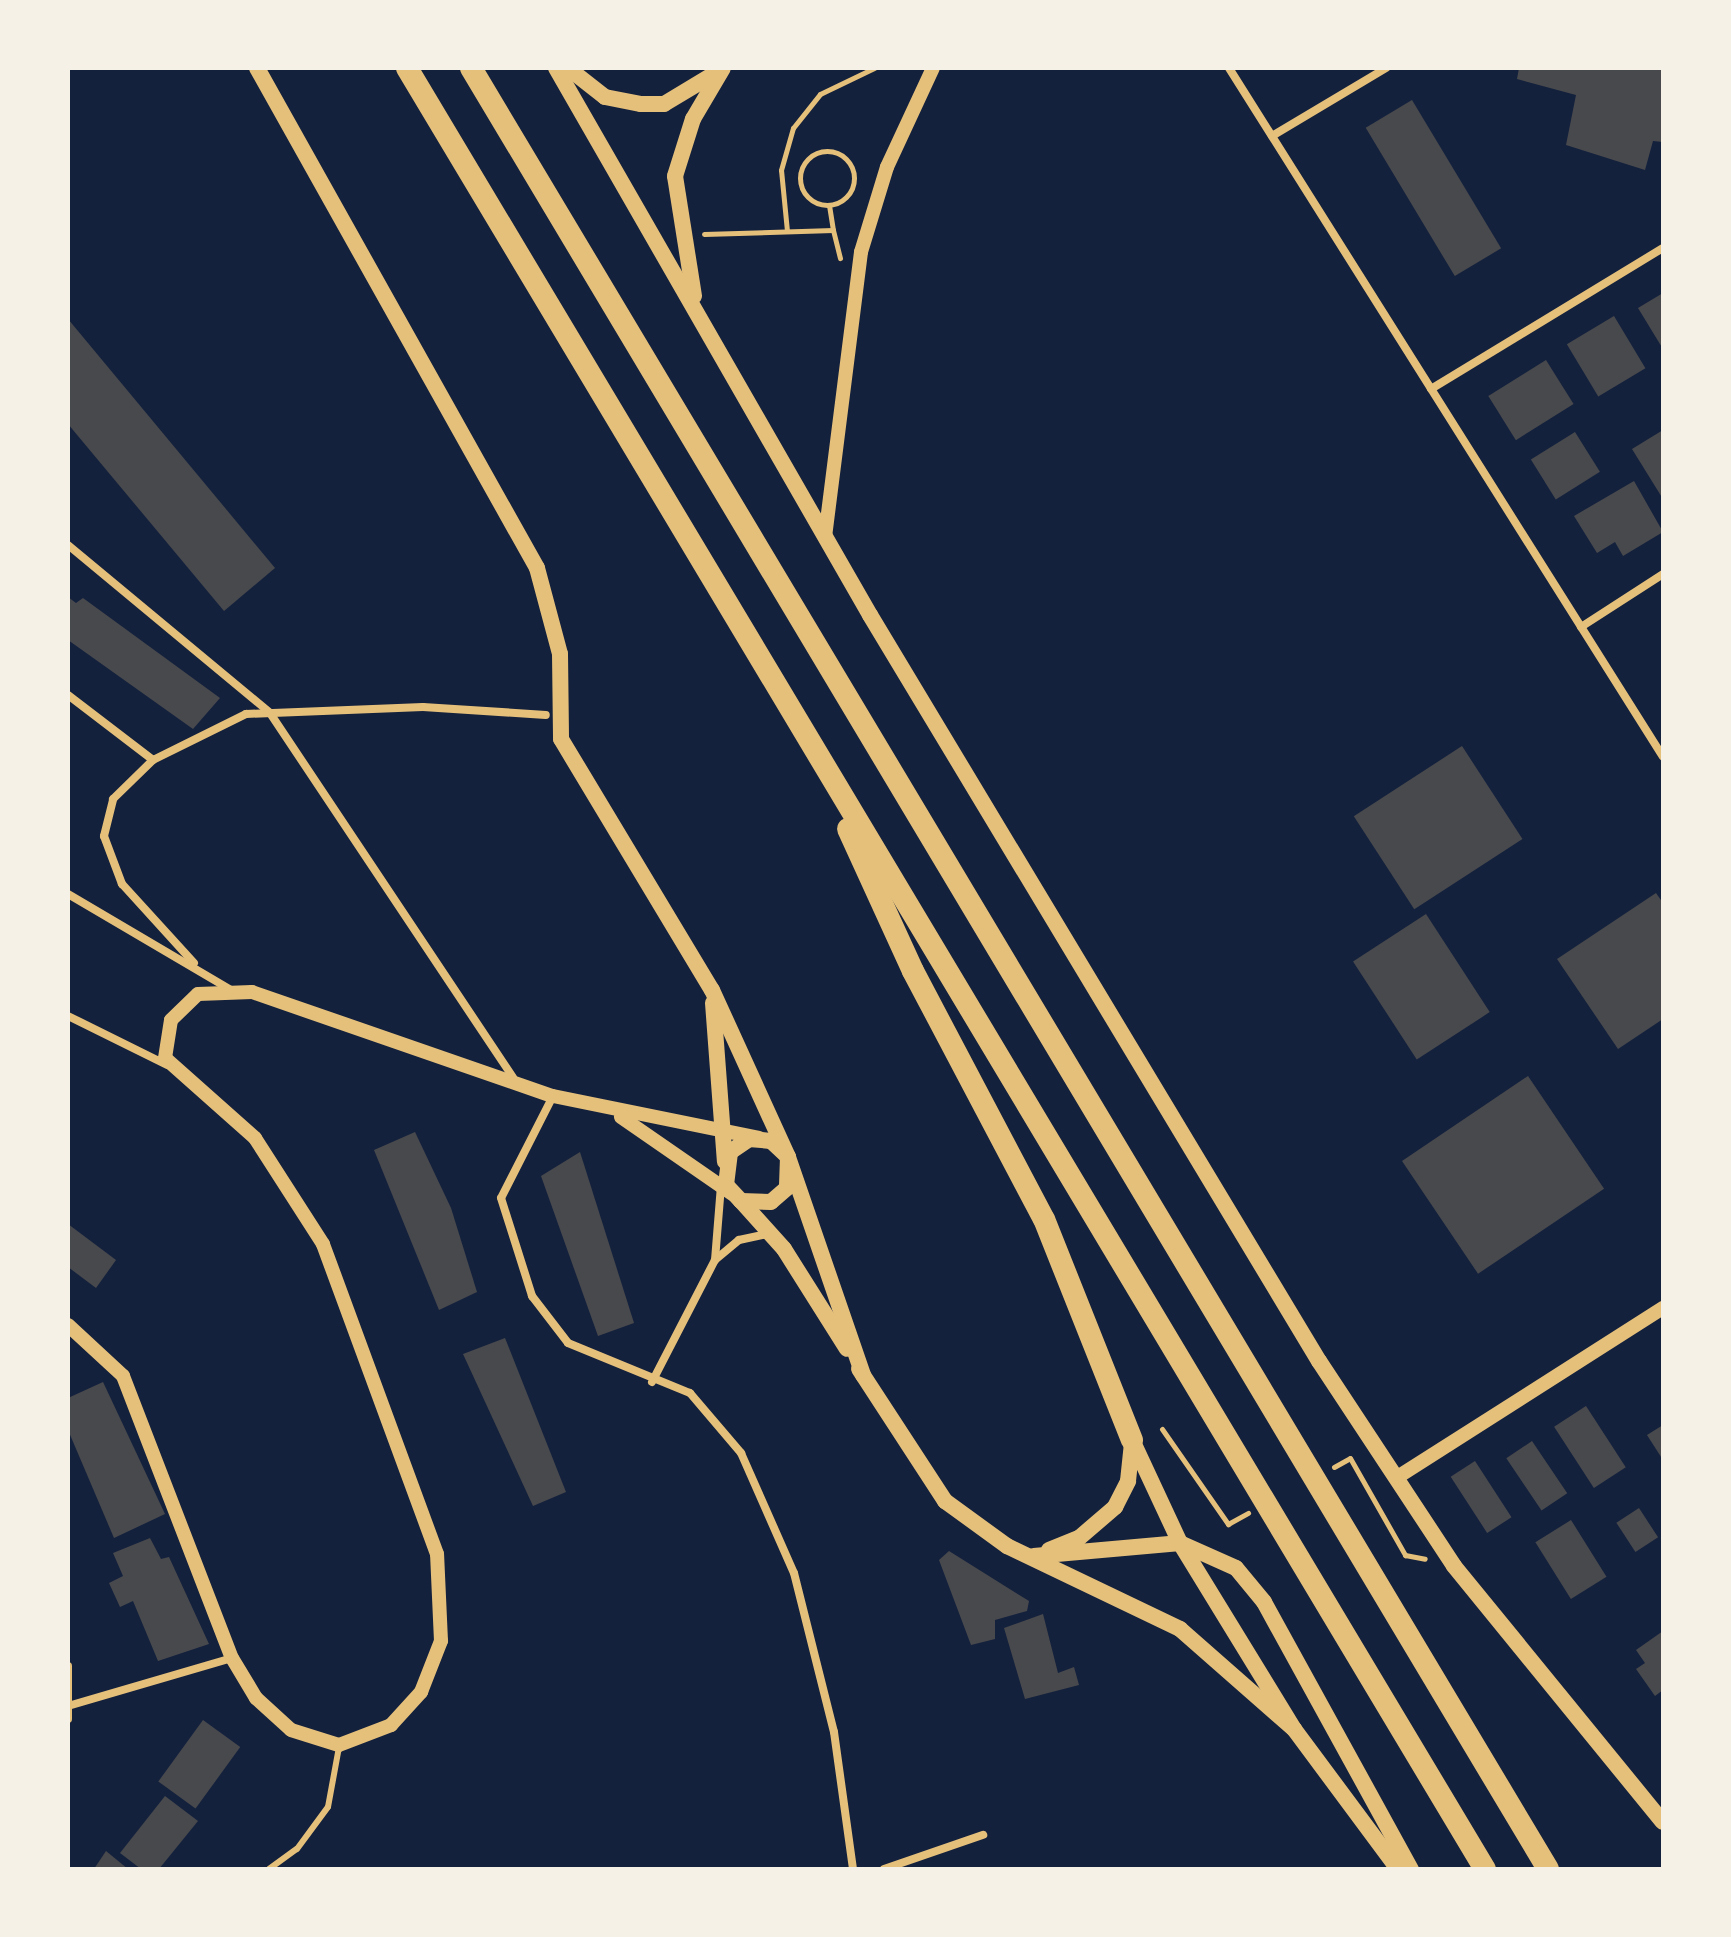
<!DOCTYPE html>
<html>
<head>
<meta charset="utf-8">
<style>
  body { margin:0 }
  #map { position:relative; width:1731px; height:1937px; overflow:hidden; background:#14213d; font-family:"Fira Sans",sans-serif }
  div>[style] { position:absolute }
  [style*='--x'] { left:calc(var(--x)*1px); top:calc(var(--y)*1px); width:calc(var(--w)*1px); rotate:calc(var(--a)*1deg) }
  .building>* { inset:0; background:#48494c; transform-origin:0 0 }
  .path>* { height:5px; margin:-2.5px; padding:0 2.5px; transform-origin:2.5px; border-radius:2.5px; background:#e5c07b }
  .path>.ring { margin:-2.5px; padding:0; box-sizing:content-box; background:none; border:5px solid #e5c07b; border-radius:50% }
  .service>* { height:6px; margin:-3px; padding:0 3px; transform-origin:3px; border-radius:3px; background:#e5c07b }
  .minor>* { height:8px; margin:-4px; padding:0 4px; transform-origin:4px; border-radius:4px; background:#e5c07b }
  .tertiary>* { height:14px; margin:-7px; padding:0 7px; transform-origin:7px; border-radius:7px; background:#e5c07b }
  .secondary>* { height:16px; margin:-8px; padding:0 8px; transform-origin:8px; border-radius:8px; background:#e5c07b }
  .trunk>* { height:22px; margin:-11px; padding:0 11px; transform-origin:11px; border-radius:11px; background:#e5c07b }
  span { translate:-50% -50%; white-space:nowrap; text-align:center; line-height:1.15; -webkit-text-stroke:7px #f6f1e7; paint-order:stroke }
  .frame { position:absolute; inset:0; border:70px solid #f6f1e7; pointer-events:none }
</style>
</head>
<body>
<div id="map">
  <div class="building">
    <i style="clip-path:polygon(1519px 68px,1663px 68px,1663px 142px,1653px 141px,1645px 170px,1566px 145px,1576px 95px,1517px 79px)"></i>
    <i style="left:1412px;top:100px;width:173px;height:54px;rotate:59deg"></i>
    <i style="clip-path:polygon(1663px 293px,1663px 349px,1638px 308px)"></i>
    <i style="left:1614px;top:316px;width:61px;height:55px;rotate:59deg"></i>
    <i style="clip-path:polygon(68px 319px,275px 568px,224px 611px,68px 424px)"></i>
    <i style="left:1546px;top:360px;width:52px;height:68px;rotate:58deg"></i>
    <i style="clip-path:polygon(1663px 430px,1663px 499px,1632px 449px)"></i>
    <i style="left:1575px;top:432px;width:47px;height:52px;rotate:58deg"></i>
    <i style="clip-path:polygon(1634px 481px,1663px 532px,1623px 556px,1615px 542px,1597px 553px,1574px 516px)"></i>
    <i style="clip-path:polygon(68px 597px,76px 603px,83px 598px,220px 698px,193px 729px,68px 640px)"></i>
    <i style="left:1462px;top:746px;width:111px;height:129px;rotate:57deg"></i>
    <i style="clip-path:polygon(1656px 893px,1663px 903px,1663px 1019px,1618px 1049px,1557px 959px)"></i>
    <i style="left:1426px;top:914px;width:117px;height:87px;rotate:57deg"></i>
    <i style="left:1528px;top:1076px;width:136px;height:152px;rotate:56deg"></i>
    <i style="clip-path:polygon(415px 1132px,451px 1208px,477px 1292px,439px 1310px,374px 1150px)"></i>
    <i style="clip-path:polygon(580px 1152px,634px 1323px,598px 1336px,541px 1176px)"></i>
    <i style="clip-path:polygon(68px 1224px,116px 1260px,96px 1288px,68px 1267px)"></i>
    <i style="clip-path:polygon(505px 1338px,566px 1492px,533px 1506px,463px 1354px)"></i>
    <i style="clip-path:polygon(103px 1382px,165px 1514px,114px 1538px,68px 1430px,68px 1398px)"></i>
    <i style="left:1586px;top:1406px;width:73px;height:38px;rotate:57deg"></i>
    <i style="clip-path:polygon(1663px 1425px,1663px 1460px,1647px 1435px)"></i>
    <i style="left:1532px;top:1441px;width:63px;height:31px;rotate:56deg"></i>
    <i style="left:1475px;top:1461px;width:67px;height:29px;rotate:57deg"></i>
    <i style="left:1639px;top:1508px;width:35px;height:27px;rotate:57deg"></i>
    <i style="left:1571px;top:1520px;width:67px;height:42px;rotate:58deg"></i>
    <i style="clip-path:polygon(150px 1538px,161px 1559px,169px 1557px,209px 1644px,158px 1661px,133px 1601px,120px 1607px,109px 1583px,123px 1576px,113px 1553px)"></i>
    <i style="clip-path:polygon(949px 1551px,1029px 1601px,1027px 1611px,995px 1620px,995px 1639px,971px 1645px,939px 1560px)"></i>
    <i style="clip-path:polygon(1043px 1614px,1058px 1673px,1074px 1667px,1079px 1685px,1025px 1699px,1004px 1628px)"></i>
    <i style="clip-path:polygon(1663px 1631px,1663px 1690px,1655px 1696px,1636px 1669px,1645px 1663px,1636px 1650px)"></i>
    <i style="left:203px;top:1720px;width:46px;height:76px;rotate:36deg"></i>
    <i style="clip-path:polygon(165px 1796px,198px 1821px,159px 1869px,141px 1869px,120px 1853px)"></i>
    <i style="clip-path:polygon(106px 1851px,128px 1869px,94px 1869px)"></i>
  </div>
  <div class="path">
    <i class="ring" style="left:800px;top:151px;width:49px;height:49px"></i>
    <i style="--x:829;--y:205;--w:25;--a:81"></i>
    <i style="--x:787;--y:231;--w:61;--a:-95.6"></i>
    <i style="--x:781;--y:170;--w:44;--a:-74.1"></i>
    <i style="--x:793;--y:128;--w:43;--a:-51.5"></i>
    <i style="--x:820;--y:94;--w:60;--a:-25.7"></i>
    <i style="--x:704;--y:234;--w:129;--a:-1.8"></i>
    <i style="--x:833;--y:230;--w:29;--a:76"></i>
    <i style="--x:1162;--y:1429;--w:116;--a:55.2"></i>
    <i style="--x:1228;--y:1524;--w:23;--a:-29"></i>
    <i style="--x:1334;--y:1467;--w:18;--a:-29"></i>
    <i style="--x:1350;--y:1458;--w:112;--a:60.4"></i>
    <i style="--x:1405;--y:1555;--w:20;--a:11"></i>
  </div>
  <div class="service">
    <i style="--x:269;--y:1869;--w:34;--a:-36"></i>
    <i style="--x:297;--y:1849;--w:52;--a:-53.6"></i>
    <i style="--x:328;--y:1807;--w:61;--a:-79.6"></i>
  </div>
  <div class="minor">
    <i style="--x:1229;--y:68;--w:814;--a:57.79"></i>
    <i style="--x:1272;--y:136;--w:133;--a:-30.8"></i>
    <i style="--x:1431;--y:389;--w:271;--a:-31.3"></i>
    <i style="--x:68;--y:545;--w:263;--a:39.7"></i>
    <i style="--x:270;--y:713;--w:438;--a:56.3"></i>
    <i style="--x:1581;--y:627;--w:98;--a:-32.9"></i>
    <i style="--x:68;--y:695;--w:107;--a:37.4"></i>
    <i style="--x:68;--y:894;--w:189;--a:30.5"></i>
    <i style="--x:194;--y:963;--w:107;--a:-132.3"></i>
    <i style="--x:122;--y:884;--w:51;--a:-110.6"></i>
    <i style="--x:104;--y:836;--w:38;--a:-76"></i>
    <i style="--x:113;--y:799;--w:56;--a:-44.3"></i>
    <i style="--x:153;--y:760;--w:104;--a:-26.3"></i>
    <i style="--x:246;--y:714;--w:177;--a:-2.3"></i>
    <i style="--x:423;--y:707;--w:123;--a:3.7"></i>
    <i style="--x:68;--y:1016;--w:110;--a:26.3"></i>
    <i style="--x:553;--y:1096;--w:114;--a:117"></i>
    <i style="--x:501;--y:1198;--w:103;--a:72.4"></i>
    <i style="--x:532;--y:1296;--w:59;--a:52.5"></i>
    <i style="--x:568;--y:1343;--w:132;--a:22.3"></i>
    <i style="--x:690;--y:1393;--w:79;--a:49.6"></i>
    <i style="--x:741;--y:1453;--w:131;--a:66.2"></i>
    <i style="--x:794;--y:1573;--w:164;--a:75.9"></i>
    <i style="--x:834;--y:1732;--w:138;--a:82.1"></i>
    <i style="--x:715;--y:1260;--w:75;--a:-85.4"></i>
    <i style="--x:652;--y:1382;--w:137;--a:-62.7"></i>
    <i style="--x:715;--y:1260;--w:31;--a:-40"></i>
    <i style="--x:739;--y:1240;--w:30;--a:-12"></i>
    <i style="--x:68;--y:1666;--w:53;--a:90"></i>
    <i style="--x:68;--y:1706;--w:171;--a:-16.3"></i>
    <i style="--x:884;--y:1869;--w:105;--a:-19"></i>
  </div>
  <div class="tertiary">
    <i style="--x:825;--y:537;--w:287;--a:-82.8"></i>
    <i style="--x:861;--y:252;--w:89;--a:-73"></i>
    <i style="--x:887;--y:167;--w:109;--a:-65.1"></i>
    <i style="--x:621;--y:1117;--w:135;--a:34.7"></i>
    <i style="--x:68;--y:1325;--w:75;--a:42.8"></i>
    <i style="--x:123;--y:1376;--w:302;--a:68.9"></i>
    <i style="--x:232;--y:1658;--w:47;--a:59"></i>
    <i style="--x:256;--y:1698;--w:47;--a:42.4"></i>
    <i style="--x:291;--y:1730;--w:50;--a:17.4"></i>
    <i style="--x:339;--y:1745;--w:56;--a:-21"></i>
    <i style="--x:391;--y:1725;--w:45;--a:-47.7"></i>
    <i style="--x:421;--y:1692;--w:55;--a:-68.6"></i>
    <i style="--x:441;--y:1641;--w:87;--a:-92.6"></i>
    <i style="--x:437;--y:1554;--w:330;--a:-110.2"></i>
    <i style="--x:323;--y:1244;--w:126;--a:-122.7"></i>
    <i style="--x:255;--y:1138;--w:120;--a:-138.4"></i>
    <i style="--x:165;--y:1058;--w:38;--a:-81"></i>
    <i style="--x:171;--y:1020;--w:37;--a:-44"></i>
    <i style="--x:198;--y:994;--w:54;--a:-2.1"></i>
    <i style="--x:252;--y:992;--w:318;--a:19.1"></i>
    <i style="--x:553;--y:1096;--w:210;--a:11.5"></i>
    <i style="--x:1396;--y:1478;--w:317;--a:-32.5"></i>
  </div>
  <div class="secondary">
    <i style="--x:257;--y:68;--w:573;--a:60.75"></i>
    <i style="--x:537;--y:568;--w:89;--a:75"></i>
    <i style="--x:560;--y:654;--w:85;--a:89.3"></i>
    <i style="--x:561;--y:739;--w:293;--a:59"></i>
    <i style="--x:712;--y:990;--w:183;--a:65.5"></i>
    <i style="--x:788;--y:1157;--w:31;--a:92"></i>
    <i style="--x:787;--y:1188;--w:21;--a:139"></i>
    <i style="--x:771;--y:1202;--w:30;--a:-178"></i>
    <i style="--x:741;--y:1201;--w:22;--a:-133"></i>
    <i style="--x:726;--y:1185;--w:33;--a:-83"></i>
    <i style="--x:730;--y:1152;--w:23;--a:-34"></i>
    <i style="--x:749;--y:1139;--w:22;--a:5"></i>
    <i style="--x:771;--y:1141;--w:23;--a:43"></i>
    <i style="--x:788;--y:1157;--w:231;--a:71"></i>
    <i style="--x:556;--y:68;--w:631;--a:60.14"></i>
    <i style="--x:870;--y:615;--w:871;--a:58.96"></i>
    <i style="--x:1319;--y:1361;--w:245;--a:56.6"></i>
    <i style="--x:1454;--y:1566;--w:330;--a:50.8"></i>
    <i style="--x:568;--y:68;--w:47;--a:38.1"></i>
    <i style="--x:605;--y:97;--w:37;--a:11"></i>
    <i style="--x:641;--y:104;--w:23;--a:0"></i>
    <i style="--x:664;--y:104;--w:58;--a:-31"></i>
    <i style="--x:694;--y:296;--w:121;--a:-99"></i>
    <i style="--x:675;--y:176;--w:60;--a:-72.5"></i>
    <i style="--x:693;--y:119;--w:59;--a:-59.5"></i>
    <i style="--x:713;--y:1003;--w:159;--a:85.7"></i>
    <i style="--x:741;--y:1201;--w:64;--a:48.1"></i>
    <i style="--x:784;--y:1249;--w:118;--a:57.8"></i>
    <i style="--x:859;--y:1369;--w:158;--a:56.9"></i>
    <i style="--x:945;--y:1501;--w:77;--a:36"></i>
    <i style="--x:1007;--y:1546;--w:192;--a:25.6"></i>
    <i style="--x:1180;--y:1629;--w:152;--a:41.3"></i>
    <i style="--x:1132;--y:1440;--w:114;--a:65"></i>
    <i style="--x:1180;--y:1543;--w:218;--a:58.5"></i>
    <i style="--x:1294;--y:1729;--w:174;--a:53.4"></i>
    <i style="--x:1049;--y:1550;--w:32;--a:-22"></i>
    <i style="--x:1079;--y:1538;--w:48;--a:-40.7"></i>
    <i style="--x:1115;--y:1507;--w:29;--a:-63"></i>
    <i style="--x:1128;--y:1481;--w:39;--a:-84"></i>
    <i style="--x:1034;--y:1556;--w:147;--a:-5.1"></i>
    <i style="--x:1180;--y:1543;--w:61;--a:24.1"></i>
    <i style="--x:1236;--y:1568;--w:44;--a:50.5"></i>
    <i style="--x:1264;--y:1602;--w:305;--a:61.2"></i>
  </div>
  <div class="trunk">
    <i style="--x:407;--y:68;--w:2099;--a:59.1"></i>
    <i style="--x:471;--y:68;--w:2098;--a:59.12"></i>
    <i style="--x:848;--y:829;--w:156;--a:65.4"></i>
    <i style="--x:913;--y:971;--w:280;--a:62.2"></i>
    <i style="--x:1044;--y:1219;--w:238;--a:68.3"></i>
  </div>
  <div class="frame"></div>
</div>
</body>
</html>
